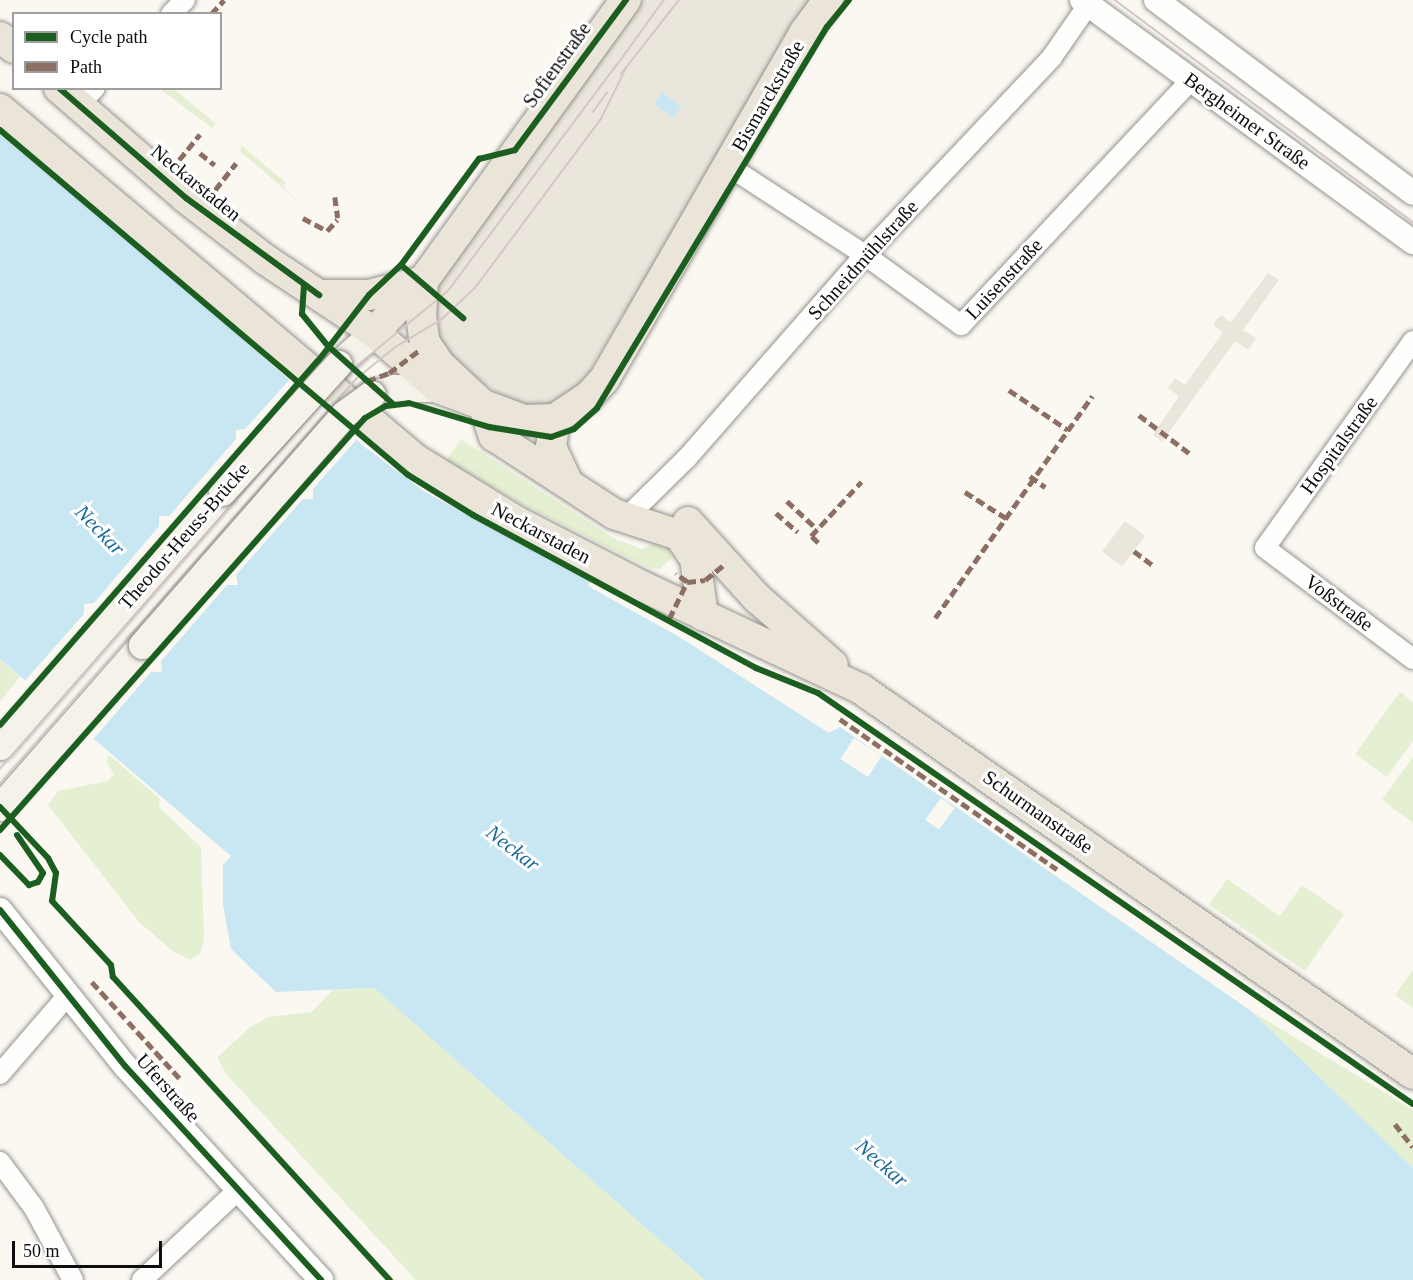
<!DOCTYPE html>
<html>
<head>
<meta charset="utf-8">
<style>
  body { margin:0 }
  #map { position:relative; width:1413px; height:1280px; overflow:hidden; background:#faf8f1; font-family:"Times New Roman",serif }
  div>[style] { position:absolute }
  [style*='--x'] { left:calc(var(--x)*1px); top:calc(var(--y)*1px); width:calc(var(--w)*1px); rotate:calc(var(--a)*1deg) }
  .green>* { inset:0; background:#e5efd2 }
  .plaza>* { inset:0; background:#eae6dc; transform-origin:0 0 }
  .water>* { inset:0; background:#c8e7f3; transform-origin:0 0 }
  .pier>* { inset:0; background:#faf8f1; transform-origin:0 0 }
  .roads { filter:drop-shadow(0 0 2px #949390) drop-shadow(0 0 2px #949390) }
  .minor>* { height:20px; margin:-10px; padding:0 10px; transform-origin:10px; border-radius:10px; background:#fefefd }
  .tertiary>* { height:24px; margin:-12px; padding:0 12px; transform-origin:12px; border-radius:12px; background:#fefefd }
  .secondary>* { height:27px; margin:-13.5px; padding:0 13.5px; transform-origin:13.5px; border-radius:13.5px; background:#f4f2e9 }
  .primary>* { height:30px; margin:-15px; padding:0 15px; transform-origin:15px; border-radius:15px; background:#ebe5d9 }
  .tram>* { height:1.5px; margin:-0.75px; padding:0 0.75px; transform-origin:0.75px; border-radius:0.75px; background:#d6c5c6 }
  .bridges { filter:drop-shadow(0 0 2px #8a8986) drop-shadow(0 0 2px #8a8986) }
  .secondary-bridge>* { height:27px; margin:-13.5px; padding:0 13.5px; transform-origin:13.5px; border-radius:13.5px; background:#f4f2e9 }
  .quiet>* { height:4.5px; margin-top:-2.25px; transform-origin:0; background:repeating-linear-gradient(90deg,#8d6e63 0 9px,transparent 0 13.5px) }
  .cycleway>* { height:6px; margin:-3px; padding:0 3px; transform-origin:3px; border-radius:3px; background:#1b5e20 }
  span { translate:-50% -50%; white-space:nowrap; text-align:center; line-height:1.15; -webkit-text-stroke:6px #fff; paint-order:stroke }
  .street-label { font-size:20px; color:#0d0d0d }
  .water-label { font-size:21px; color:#1a6b9a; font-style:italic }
  .legend { position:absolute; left:12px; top:12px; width:210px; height:78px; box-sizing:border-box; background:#fff; border:2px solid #9e9e9e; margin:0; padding:8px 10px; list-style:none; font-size:18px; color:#0d0d0d }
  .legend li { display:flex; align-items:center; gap:12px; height:30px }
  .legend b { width:30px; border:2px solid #9e9e9e }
  .scale { position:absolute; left:12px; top:1241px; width:150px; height:27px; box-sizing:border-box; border:3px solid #0d0d0d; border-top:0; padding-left:8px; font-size:18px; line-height:21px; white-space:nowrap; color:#0d0d0d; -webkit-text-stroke:4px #fff; paint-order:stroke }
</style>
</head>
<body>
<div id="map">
  <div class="green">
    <i style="clip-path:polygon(160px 89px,174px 89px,216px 124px,212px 128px)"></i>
    <i style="clip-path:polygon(242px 146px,286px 183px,283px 186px,299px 202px,240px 151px)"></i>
    <i style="clip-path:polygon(461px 439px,615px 539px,642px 549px,657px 542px,668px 544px,672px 558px,660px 569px,650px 568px,522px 504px,446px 460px)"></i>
    <i style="clip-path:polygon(0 659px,20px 677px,0 701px)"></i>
    <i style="clip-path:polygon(1400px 692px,1413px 702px,1413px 741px,1387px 777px,1355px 754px)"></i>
    <i style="clip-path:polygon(108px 754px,160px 799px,159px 807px,201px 847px,204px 940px,200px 954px,190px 960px,174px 952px,139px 922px,48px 805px,58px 791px,108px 781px,114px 774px,107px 763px)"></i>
    <i style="clip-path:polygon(1413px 757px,1413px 823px,1382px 800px)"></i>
    <i style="clip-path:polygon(1227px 879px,1280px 916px,1302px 885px,1344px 914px,1305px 971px,1209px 905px)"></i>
    <i style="clip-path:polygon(1413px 970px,1413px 1008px,1395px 995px)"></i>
    <i style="clip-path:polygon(374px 988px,577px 1167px,705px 1280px,416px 1280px,227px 1075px,217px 1058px,250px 1027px,269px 1017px,312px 1012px,333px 990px)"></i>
    <i style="clip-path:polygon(1251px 1011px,1413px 1110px,1413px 1168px,1265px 1027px)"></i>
  </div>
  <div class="plaza">
    <i style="clip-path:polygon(626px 0,810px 0,575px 396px,544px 408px,528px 405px,499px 394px,457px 366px,429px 322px,436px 285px)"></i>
    <i style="clip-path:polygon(1268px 273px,1279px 280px,1243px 330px,1256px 338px,1248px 350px,1235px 341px,1162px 442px,1153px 435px,1179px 396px,1168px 388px,1175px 378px,1185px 385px,1223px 332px,1213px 325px,1217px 319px,1221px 315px,1231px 322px)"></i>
    <i style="left:1125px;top:521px;width:25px;height:38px;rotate:37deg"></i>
  </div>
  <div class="water">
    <i style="left:662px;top:92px;width:24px;height:15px;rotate:35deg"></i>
    <i style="clip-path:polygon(0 135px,144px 252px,366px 448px,425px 492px,590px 581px,588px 586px,681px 638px,829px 733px,840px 727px,1251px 1011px,1413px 1168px,1413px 1280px,705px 1280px,374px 988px,276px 992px,231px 949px,223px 905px,223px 865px,231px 856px,0 659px)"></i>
  </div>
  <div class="pier">
    <i style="clip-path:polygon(290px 379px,358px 438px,313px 489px,313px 499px,303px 499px,236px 575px,238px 585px,227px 585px,161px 661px,162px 672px,151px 672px,91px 742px,23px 683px,84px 614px,84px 604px,94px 603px,159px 526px,159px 516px,169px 516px,236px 439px,236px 430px,245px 429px)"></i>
    <i style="left:854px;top:738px;width:33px;height:25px;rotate:33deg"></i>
    <i style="left:941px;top:798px;width:17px;height:27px;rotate:36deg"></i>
  </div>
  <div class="roads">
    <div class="minor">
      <i style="--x:171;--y:14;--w:20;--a:-45"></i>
      <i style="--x:77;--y:107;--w:26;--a:-47"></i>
      <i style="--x:727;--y:165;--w:165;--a:33.1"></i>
      <i style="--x:865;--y:255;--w:119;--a:36.1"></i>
      <i style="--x:961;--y:325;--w:336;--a:-46.8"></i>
      <i style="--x:1413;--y:341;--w:254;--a:125.6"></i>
      <i style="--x:1265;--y:548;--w:185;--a:36.9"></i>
      <i style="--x:633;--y:511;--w:76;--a:-44.5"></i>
      <i style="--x:687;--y:458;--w:270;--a:-48.8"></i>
      <i style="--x:865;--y:255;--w:272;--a:-46.6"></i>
      <i style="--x:1052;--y:57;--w:63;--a:-55.3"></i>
      <i style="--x:0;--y:1074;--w:104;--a:-49.3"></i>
      <i style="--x:0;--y:1162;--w:57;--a:53.5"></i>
      <i style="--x:34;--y:1208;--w:82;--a:61.6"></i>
      <i style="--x:142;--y:1280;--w:130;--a:-43.1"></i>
    </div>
    <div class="tertiary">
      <i style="--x:1082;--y:0;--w:410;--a:36.2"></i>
      <i style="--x:1156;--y:0;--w:321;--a:36.9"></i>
      <i style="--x:0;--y:910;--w:201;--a:51.3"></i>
      <i style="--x:126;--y:1067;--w:289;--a:47.5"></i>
    </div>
    <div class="secondary">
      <i style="--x:338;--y:364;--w:48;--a:-41.6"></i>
      <i style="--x:372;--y:394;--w:23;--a:-15"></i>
      <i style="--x:394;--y:388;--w:44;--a:0"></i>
      <i style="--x:0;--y:746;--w:337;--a:-48.8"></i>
      <i style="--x:0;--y:807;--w:215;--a:-48.8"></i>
    </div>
    <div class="primary">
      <i style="--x:0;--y:37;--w:18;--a:38"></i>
      <i style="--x:59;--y:88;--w:168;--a:40.9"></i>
      <i style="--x:186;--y:198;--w:101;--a:37.8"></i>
      <i style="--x:266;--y:260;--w:130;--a:33.7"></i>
      <i style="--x:374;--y:332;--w:85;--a:41.2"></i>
      <i style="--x:438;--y:388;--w:92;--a:20.4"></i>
      <i style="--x:524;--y:420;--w:31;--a:-2"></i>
      <i style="--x:555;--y:419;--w:40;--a:-34"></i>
      <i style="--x:588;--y:397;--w:23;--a:-47"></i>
      <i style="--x:604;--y:380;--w:402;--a:-60"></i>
      <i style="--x:805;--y:32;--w:39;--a:-54"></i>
      <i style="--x:0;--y:109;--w:543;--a:40.14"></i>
      <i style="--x:415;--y:459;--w:119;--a:31.5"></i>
      <i style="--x:516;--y:521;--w:142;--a:27.3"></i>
      <i style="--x:642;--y:586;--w:242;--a:25.2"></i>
      <i style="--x:861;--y:689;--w:673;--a:34.89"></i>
      <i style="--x:423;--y:281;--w:35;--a:93"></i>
      <i style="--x:421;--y:316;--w:27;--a:82"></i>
      <i style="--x:425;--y:343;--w:27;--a:56"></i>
      <i style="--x:440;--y:365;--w:60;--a:43"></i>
      <i style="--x:484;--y:406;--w:32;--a:72"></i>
      <i style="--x:494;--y:436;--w:143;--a:33"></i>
      <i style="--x:614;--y:514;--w:68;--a:17.9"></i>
      <i style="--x:679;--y:535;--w:29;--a:56"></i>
      <i style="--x:695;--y:559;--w:57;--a:81.9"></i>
      <i style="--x:319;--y:295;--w:50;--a:0"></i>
      <i style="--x:369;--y:295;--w:56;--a:-14.5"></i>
      <i style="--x:374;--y:332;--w:71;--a:-46.1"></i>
      <i style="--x:423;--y:281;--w:347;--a:-54.2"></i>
      <i style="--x:555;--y:419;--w:28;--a:98"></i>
      <i style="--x:551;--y:447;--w:38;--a:65"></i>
      <i style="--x:688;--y:522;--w:103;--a:47.8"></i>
      <i style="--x:757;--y:598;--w:101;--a:41.4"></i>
    </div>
  </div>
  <div class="tram">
    <i style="--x:1115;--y:0;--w:372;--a:36.7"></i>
    <i style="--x:614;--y:69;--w:85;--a:-54.1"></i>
    <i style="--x:621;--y:74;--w:94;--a:-51.9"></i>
    <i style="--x:593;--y:112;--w:24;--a:-54"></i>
    <i style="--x:0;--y:769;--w:527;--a:-48.69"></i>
    <i style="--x:348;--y:373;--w:129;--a:-39.4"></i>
    <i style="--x:448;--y:291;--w:284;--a:-53.3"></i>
    <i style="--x:0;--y:784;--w:539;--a:-48.68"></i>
    <i style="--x:356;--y:379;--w:49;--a:-39.2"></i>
    <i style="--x:394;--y:348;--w:56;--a:-31.1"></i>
    <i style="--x:442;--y:319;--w:45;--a:-43.2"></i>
    <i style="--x:475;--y:288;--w:211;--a:-53.3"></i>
    <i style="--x:601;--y:119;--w:57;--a:-63.9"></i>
  </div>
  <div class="bridges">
    <div class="secondary-bridge">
      <i style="--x:222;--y:492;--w:173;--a:-47.8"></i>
      <i style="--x:142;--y:645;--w:307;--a:-48.8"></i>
      <i style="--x:344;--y:414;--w:34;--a:-36"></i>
    </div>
  </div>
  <div class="quiet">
    <i style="--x:211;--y:14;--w:19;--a:-47"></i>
    <i style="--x:200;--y:153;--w:19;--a:39"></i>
    <i style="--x:179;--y:160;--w:33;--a:-51"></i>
    <i style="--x:215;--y:190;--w:34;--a:-52"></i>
    <i style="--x:335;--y:197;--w:21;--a:82"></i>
    <i style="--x:303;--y:218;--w:27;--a:28"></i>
    <i style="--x:327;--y:231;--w:15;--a:-48"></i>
    <i style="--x:364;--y:379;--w:4;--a:34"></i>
    <i style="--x:367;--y:381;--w:23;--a:-20"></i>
    <i style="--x:389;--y:373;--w:39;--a:-37"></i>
    <i style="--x:1009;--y:390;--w:71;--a:34.1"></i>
    <i style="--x:1139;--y:415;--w:63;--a:37.2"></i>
    <i style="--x:1030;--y:476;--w:19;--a:36"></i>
    <i style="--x:965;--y:492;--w:49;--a:32.4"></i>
    <i style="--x:787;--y:501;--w:41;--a:43"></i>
    <i style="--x:776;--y:513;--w:29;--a:41"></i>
    <i style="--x:818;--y:543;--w:10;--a:-135"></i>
    <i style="--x:811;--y:536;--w:74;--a:-47.2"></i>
    <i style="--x:1134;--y:551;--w:25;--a:37"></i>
    <i style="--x:687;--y:582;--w:18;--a:-6"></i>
    <i style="--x:705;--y:580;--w:27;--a:-39"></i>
    <i style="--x:935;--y:618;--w:272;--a:-54.7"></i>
    <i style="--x:669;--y:619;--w:41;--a:-64.1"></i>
    <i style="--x:687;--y:582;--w:14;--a:-144"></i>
    <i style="--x:840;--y:719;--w:264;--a:34.7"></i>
    <i style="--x:92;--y:982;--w:135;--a:47.7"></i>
    <i style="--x:1395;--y:1124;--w:29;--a:52"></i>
  </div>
  <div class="cycleway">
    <i style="--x:59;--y:88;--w:168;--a:40.9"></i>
    <i style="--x:186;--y:198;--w:165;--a:36.1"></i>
    <i style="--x:0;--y:130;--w:534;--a:40.22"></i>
    <i style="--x:408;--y:475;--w:76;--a:31.6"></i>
    <i style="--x:473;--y:515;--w:322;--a:28.4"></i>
    <i style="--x:756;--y:668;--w:67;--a:22"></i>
    <i style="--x:818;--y:693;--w:723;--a:34.64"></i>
    <i style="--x:401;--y:265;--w:82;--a:40.5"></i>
    <i style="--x:304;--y:285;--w:29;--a:94"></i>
    <i style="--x:302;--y:314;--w:41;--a:50.9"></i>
    <i style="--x:328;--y:346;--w:87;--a:41.7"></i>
    <i style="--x:0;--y:725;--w:483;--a:-48.9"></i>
    <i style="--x:318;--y:361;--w:83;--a:-52.3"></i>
    <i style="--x:369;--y:295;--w:44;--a:-43.2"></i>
    <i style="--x:401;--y:265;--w:132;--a:-53.7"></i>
    <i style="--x:479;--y:159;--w:37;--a:-14"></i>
    <i style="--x:515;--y:150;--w:187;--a:-53.5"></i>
    <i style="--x:0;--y:807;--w:70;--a:46.7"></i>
    <i style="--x:48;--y:858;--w:17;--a:62"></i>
    <i style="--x:56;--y:873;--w:28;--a:98"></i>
    <i style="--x:52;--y:901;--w:87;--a:47.3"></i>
    <i style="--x:111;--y:965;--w:12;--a:81"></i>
    <i style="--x:113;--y:977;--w:411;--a:47.6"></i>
    <i style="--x:0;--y:830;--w:550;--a:-48.46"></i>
    <i style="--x:365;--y:418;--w:24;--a:-30"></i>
    <i style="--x:386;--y:406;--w:23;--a:-7"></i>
    <i style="--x:409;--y:403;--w:84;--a:16.7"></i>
    <i style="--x:489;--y:427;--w:63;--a:9.2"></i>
    <i style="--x:551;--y:437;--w:24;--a:-19"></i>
    <i style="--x:574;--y:429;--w:31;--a:-42"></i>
    <i style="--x:597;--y:408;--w:445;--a:-58.9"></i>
    <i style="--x:827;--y:27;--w:35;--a:-51"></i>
    <i style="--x:0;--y:855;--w:42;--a:46"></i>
    <i style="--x:29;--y:885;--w:9;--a:-18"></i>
    <i style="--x:38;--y:882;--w:10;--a:-61"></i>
    <i style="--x:43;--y:873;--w:46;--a:-124.4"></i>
    <i style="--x:0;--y:910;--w:201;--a:51.3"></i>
    <i style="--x:126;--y:1067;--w:289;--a:47.5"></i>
  </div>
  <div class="street-label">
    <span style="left:557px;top:65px;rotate:-54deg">Sofienstraße</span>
    <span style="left:768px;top:96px;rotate:-60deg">Bismarckstraße</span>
    <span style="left:1247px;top:121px;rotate:36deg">Bergheimer Straße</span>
    <span style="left:196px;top:183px;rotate:39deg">Neckarstaden</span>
    <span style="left:863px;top:260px;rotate:-48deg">Schneidmühlstraße</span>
    <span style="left:1004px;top:279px;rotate:-47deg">Luisenstraße</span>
    <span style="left:1339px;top:445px;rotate:-54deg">Hospitalstraße</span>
    <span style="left:541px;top:533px;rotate:28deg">Neckarstaden</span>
    <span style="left:184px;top:536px;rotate:-49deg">Theodor-Heuss-Brücke</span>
    <span style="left:1339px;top:603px;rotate:37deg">Voßstraße</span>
    <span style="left:1038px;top:812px;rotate:35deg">Schurmanstraße</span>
    <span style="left:168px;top:1088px;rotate:48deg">Uferstraße</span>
  </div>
  <div class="water-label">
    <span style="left:100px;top:530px;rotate:46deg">Neckar</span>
    <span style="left:513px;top:848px;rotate:38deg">Neckar</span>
    <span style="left:882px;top:1163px;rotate:41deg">Neckar</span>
  </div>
  <ul class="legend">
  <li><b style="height:8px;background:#1b5e20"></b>Cycle path</li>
  <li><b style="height:8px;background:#8d6e63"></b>Path</li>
  </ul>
  <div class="scale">50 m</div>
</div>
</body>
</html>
